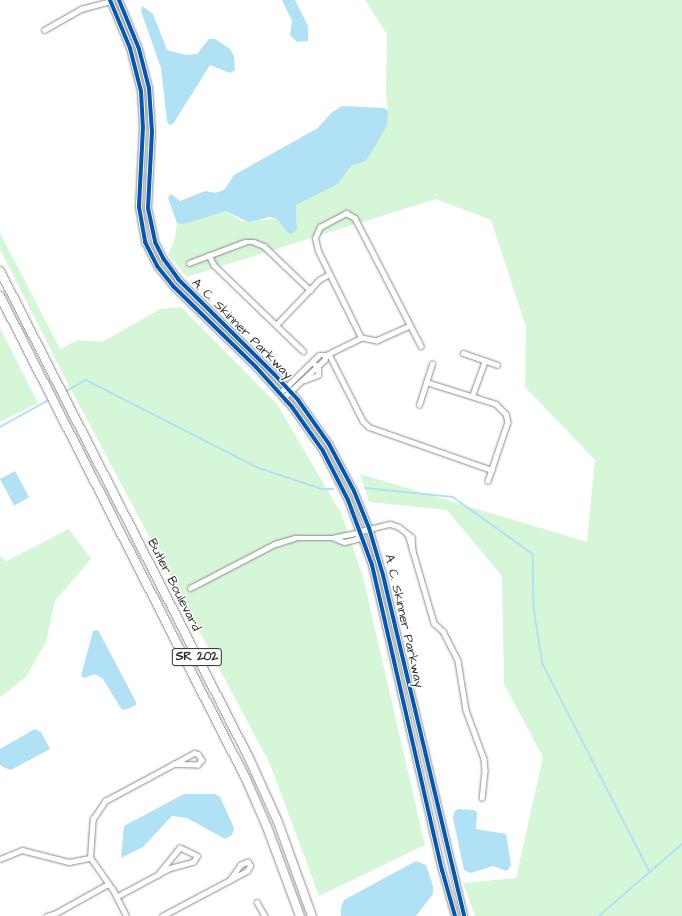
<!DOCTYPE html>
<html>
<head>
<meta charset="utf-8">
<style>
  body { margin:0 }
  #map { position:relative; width:682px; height:916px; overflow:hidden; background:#fff; font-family:"Architects Daughter",sans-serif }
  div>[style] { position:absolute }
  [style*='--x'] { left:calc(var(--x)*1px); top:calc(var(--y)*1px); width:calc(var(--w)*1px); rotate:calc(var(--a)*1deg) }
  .green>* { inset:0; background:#d5f7d7 }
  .water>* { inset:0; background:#b0e1f4; transform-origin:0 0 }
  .stream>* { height:1.5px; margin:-0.75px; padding:0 0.75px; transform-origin:0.75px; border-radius:0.75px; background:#b0e1f4 }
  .roads { filter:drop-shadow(0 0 1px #8a8a8a) drop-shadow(0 0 1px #8a8a8a) }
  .street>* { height:4.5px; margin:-2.25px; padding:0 2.25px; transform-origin:2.25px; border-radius:2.25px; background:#fff }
  .secondary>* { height:6px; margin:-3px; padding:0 3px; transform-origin:3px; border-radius:3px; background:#fff }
  .highway>* { height:8px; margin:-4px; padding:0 4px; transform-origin:4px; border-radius:4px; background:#fff }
  .cycleway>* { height:4px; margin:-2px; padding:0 2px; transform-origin:2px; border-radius:2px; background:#0057b8 }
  span { translate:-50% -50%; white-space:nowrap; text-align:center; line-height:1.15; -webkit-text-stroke:3px #fff; paint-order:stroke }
  .shield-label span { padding:1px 3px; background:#fff; border:1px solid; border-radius:3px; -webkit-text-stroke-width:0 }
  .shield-label { font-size:12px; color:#2b2b2b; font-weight:700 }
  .street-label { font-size:13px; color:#2b2b2b }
</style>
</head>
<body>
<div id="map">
  <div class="green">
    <i style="clip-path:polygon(365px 0,682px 0,682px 916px,475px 916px,463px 883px,516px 878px,543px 757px,504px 684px,502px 576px,447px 510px,369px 502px,360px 474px,587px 542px,595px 460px,525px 387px,526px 327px,491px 220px,436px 199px,187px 277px,168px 255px,175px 238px,177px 223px,184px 224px,219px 212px,226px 211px,241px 221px,277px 219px,286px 231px,297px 223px,296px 205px,338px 184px,351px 166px,365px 161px,388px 111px,386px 95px,387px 34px)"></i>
    <i style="clip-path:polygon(0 233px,60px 349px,78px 340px,102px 342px,160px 309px,181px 307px,277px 404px,342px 515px,363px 577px,425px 845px,319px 896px,270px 764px,67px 382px,0 249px)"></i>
    <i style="clip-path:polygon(0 328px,38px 403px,0 422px)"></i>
    <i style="clip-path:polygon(69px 529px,91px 559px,55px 601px,46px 642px,26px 677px,0 697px,0 556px,6px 561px)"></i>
  </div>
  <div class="water">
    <i style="clip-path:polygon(282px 0,295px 0,308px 26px,308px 41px,297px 42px,290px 35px,292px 21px)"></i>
    <i style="clip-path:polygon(142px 6px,153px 14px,167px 50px,186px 55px,197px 54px,209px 39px,215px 39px,230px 49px,234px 56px,235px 70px,230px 73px,210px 65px,173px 124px,169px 125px,167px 121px,161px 68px,141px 11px)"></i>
    <i style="clip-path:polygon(342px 106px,384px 108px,388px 111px,387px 126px,366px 161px,351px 166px,338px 184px,296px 205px,297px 230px,291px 234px,286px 231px,277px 219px,270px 217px,248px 222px,226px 211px,184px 224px,177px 223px,168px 198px,171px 194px,180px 201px,205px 191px,216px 193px,225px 189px,234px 175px,318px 128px,331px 113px)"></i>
    <i style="left:15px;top:471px;width:30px;height:17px;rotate:62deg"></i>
    <i style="clip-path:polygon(98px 630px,136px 702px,136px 705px,128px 709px,122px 710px,103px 679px,95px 674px,84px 678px,81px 676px,93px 631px)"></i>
    <i style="clip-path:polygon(35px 729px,41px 732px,50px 749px,11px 770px,3px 767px,0 765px,0 749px)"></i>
    <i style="clip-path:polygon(184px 794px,215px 794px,220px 797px,234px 828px,232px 835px,225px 839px,187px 818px,172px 816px,143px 847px,121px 858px,124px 826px)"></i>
    <i style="clip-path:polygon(458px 809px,474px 810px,477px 812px,476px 829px,506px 834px,511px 865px,507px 871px,493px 866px,471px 873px,464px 870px,453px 818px,454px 812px)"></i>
    <i style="clip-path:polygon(416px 861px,426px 865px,433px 886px,433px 894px,416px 916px,341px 916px,341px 907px,344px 900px)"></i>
  </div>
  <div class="stream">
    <i style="--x:65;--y:392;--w:24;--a:-30"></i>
    <i style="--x:86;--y:380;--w:194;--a:27"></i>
    <i style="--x:259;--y:468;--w:66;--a:18.4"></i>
    <i style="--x:322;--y:489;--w:11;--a:0"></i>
    <i style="--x:0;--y:427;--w:56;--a:-28.9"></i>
    <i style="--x:365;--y:488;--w:88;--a:5.8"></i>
    <i style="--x:453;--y:497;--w:98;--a:35.5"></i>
    <i style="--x:533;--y:554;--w:54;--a:88.9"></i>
    <i style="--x:534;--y:608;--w:57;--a:80.9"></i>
    <i style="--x:543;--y:664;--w:234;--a:62.8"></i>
    <i style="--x:599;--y:916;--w:110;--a:-40.9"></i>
  </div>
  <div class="roads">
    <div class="street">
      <i style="--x:44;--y:30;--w:43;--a:-29.6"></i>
      <i style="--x:81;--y:9;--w:30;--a:-15"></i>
      <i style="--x:209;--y:255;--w:11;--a:63"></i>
      <i style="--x:214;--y:265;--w:124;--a:44"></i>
      <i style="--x:189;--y:263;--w:60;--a:-20.6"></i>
      <i style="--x:245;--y:242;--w:9;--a:0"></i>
      <i style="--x:254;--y:242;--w:11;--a:22"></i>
      <i style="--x:264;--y:246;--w:64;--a:43.7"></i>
      <i style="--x:276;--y:325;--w:62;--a:-46.3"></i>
      <i style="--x:319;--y:280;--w:12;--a:-31"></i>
      <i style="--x:410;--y:326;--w:36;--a:156"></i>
      <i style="--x:377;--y:341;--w:16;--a:-169"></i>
      <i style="--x:361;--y:338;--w:97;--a:-116.3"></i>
      <i style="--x:318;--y:251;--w:13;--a:-103"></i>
      <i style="--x:315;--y:238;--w:12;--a:-66"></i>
      <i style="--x:320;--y:227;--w:30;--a:-28"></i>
      <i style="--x:346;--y:213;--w:10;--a:29"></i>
      <i style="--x:355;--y:218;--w:144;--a:62.7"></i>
      <i style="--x:463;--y:353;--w:36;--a:19"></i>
      <i style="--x:328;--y:354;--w:37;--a:-26"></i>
      <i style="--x:329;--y:354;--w:75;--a:63.1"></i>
      <i style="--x:363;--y:421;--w:8;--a:45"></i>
      <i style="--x:369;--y:427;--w:130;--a:19.3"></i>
      <i style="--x:305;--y:380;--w:14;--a:-21"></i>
      <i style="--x:318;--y:375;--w:7;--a:-90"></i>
      <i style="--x:318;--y:368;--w:8;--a:-135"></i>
      <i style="--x:426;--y:382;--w:73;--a:17.4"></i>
      <i style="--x:496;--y:404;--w:14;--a:45"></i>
      <i style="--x:506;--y:414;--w:8;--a:76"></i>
      <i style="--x:508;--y:422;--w:62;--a:108.7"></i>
      <i style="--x:280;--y:393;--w:54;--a:-44.3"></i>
      <i style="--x:319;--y:355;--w:7;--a:0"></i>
      <i style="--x:326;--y:355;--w:5;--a:101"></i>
      <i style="--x:325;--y:360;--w:56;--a:137.2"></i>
      <i style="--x:472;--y:396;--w:37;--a:-70"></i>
      <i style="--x:419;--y:405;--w:43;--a:-72.4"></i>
      <i style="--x:359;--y:533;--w:25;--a:169"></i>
      <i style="--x:334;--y:538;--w:11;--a:22"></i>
      <i style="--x:344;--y:542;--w:13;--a:-13"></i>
      <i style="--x:357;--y:539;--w:9;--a:-63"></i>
      <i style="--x:361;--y:531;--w:30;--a:-14"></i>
      <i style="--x:390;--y:524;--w:9;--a:18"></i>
      <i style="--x:399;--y:527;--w:16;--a:38"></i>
      <i style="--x:412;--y:537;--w:15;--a:86"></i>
      <i style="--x:408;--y:534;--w:93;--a:73.7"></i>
      <i style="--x:434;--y:623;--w:12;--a:42"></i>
      <i style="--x:443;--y:631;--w:34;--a:63"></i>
      <i style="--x:458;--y:661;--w:50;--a:80.7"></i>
      <i style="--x:466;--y:710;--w:52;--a:69.8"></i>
      <i style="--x:484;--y:759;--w:12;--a:85"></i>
      <i style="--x:485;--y:771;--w:27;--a:96"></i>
      <i style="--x:190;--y:588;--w:96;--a:-27.4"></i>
      <i style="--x:275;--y:544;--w:21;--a:-17"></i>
      <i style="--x:295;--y:538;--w:39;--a:0"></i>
      <i style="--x:0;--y:859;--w:24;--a:-22"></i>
      <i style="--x:22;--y:850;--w:49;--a:14.3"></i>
      <i style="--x:69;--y:862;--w:21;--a:-11"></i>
      <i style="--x:116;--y:897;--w:61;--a:-28.2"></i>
      <i style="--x:170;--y:868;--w:24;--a:-15"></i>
      <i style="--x:193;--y:862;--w:7;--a:-56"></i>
      <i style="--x:197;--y:856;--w:19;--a:-155"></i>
      <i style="--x:180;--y:848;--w:35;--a:129"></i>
      <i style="--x:257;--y:902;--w:16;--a:60"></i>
      <i style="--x:47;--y:916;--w:9;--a:-18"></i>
      <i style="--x:56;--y:913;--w:60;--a:-29.1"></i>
      <i style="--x:126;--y:916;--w:30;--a:-117"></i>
      <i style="--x:112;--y:889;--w:38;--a:-125"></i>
      <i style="--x:90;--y:858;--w:39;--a:-86"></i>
      <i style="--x:93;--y:819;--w:22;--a:-56"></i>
      <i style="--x:105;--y:801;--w:78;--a:-28.2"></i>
      <i style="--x:174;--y:764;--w:23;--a:-29"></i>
      <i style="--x:194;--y:753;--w:4;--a:14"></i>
      <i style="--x:198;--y:754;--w:7;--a:56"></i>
      <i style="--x:202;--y:760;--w:6;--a:129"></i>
      <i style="--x:198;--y:765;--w:24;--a:-178"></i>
      <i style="--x:162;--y:916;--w:96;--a:-27.9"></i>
      <i style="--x:247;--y:871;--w:6;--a:-59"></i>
      <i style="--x:250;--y:866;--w:4;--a:-117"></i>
      <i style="--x:248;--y:862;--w:8;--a:157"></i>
      <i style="--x:241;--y:865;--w:19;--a:126"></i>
    </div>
    <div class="secondary">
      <i style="--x:110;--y:0;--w:52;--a:67.4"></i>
      <i style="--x:130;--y:48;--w:44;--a:75.7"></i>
      <i style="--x:141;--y:91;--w:36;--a:87"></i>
      <i style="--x:143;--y:127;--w:80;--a:92.9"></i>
      <i style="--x:139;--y:207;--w:36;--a:80"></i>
      <i style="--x:145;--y:242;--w:27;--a:63"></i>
      <i style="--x:157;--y:266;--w:26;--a:51"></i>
      <i style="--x:173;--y:286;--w:116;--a:44.3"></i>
      <i style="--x:256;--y:367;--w:54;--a:48"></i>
      <i style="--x:292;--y:407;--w:54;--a:54.8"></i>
      <i style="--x:323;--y:451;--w:55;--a:63"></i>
      <i style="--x:348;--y:500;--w:69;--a:69.7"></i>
      <i style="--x:372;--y:565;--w:313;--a:77.1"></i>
      <i style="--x:442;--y:870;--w:48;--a:74.2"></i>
      <i style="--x:119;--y:0;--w:53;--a:67.8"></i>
      <i style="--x:139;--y:49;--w:40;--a:75.6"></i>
      <i style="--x:149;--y:88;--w:44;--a:86.1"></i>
      <i style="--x:152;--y:132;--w:76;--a:93"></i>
      <i style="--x:148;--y:208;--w:35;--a:78"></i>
      <i style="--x:155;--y:242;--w:18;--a:63"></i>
      <i style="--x:163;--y:258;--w:26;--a:54"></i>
      <i style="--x:178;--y:279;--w:135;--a:44.7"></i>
      <i style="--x:274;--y:374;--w:35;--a:47"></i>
      <i style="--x:298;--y:400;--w:54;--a:54.8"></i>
      <i style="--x:329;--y:444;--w:53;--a:62"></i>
      <i style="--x:354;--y:491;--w:40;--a:68"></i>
      <i style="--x:369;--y:528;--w:49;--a:73.4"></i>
      <i style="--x:383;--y:575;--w:350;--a:76.6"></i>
    </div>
    <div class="highway">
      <i style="--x:0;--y:271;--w:547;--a:62.92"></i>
      <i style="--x:249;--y:758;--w:70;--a:65.6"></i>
      <i style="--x:278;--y:822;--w:100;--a:70.1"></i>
      <i style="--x:0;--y:296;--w:542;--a:63.01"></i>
      <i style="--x:246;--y:779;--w:52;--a:66.4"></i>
      <i style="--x:267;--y:827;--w:95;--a:69.7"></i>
    </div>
  </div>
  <div class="cycleway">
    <i style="--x:110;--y:0;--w:52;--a:67.4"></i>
    <i style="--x:130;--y:48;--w:44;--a:75.7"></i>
    <i style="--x:141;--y:91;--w:36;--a:87"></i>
    <i style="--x:143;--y:127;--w:80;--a:92.9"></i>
    <i style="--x:139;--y:207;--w:36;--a:80"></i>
    <i style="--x:145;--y:242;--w:27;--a:63"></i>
    <i style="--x:157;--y:266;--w:26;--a:51"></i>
    <i style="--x:173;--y:286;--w:116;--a:44.3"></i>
    <i style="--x:256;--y:367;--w:54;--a:48"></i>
    <i style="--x:292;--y:407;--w:54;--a:54.8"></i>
    <i style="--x:323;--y:451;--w:55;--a:63"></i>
    <i style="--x:348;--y:500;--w:69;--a:69.7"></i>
    <i style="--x:372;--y:565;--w:313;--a:77.1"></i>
    <i style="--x:442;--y:870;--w:48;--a:74.2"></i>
    <i style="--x:119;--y:0;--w:53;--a:67.8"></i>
    <i style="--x:139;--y:49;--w:40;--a:75.6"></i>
    <i style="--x:149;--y:88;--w:44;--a:86.1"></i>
    <i style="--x:152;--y:132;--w:76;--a:93"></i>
    <i style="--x:148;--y:208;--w:35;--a:78"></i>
    <i style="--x:155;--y:242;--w:18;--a:63"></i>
    <i style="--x:163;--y:258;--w:26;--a:54"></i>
    <i style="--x:178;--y:279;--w:135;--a:44.7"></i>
    <i style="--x:274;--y:374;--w:35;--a:47"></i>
    <i style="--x:298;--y:400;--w:54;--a:54.8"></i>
    <i style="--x:329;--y:444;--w:53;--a:62"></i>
    <i style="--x:354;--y:491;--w:40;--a:68"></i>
    <i style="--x:369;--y:528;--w:49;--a:73.4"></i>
    <i style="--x:383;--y:575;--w:350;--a:76.6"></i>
  </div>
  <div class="shield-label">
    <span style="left:197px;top:657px">SR 202</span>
  </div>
  <div class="street-label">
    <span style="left:242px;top:329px;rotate:45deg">A. C. Skinner Parkway</span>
    <span style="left:174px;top:585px;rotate:63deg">Butler Boulevard</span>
    <span style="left:404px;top:621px;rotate:77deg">A. C. Skinner Parkway</span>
  </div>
</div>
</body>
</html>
